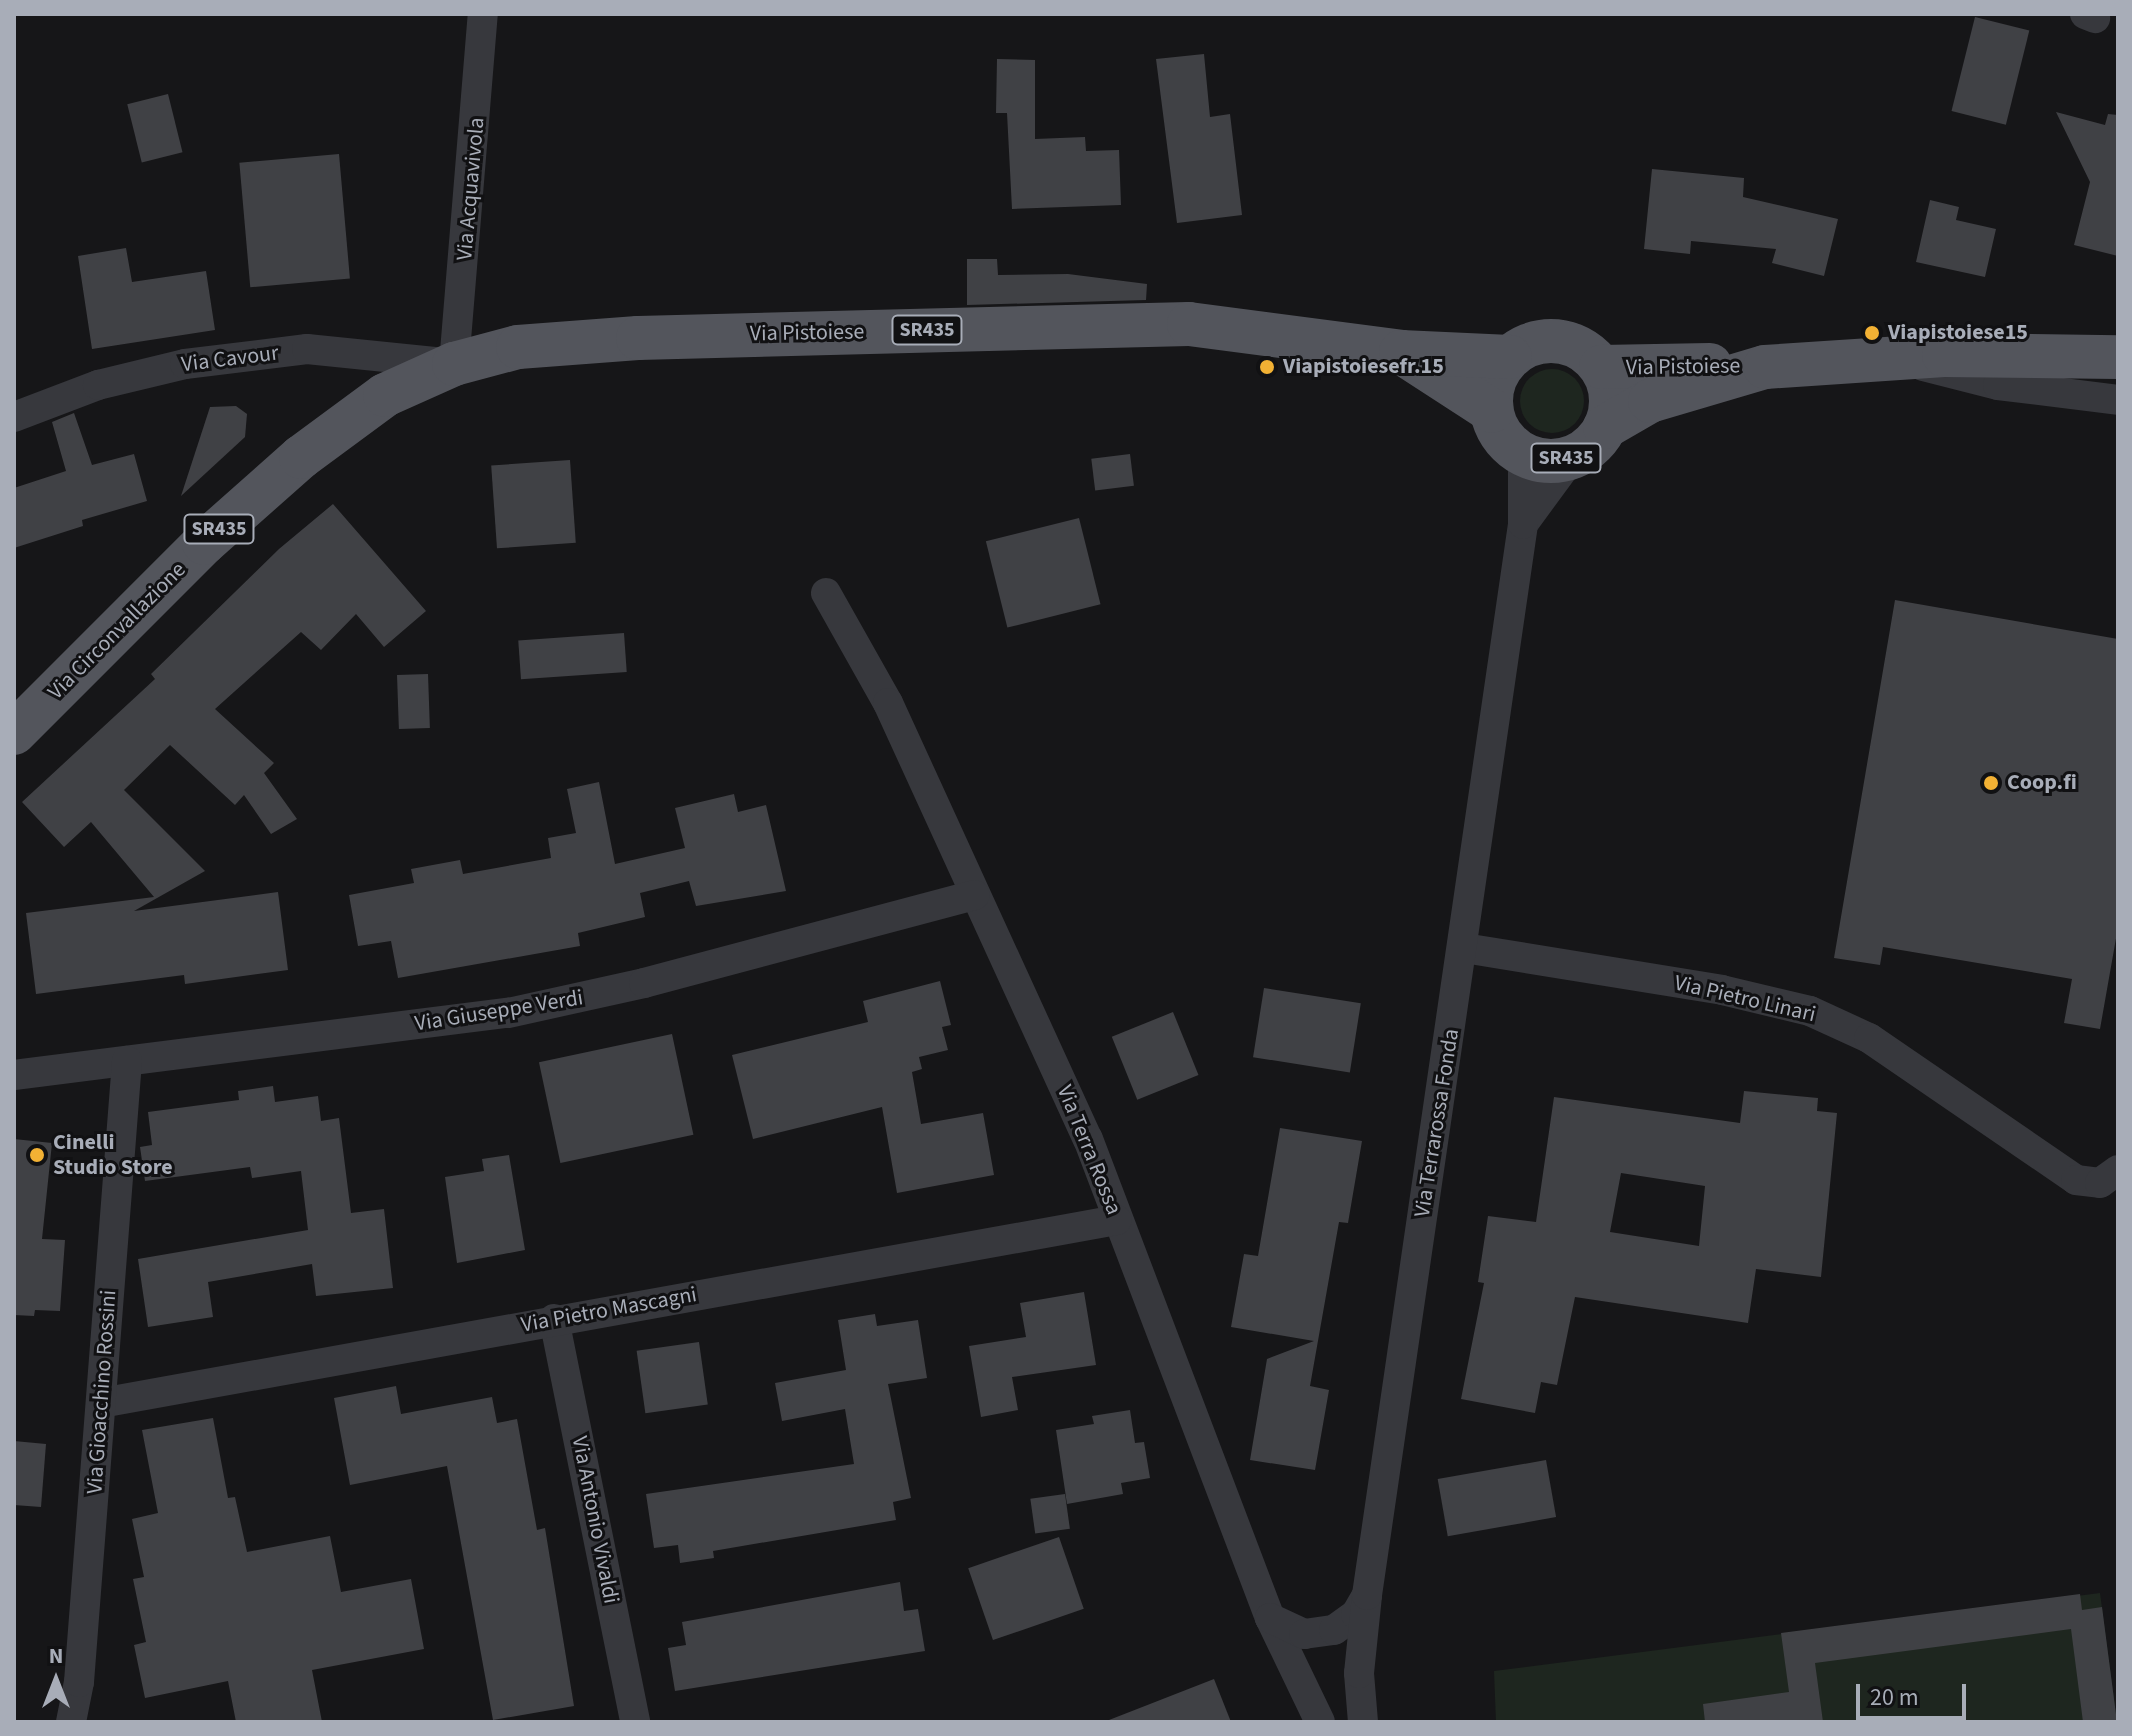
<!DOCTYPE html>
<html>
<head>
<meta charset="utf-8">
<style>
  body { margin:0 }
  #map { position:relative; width:2132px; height:1736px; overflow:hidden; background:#161618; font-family:"Source Sans 3",sans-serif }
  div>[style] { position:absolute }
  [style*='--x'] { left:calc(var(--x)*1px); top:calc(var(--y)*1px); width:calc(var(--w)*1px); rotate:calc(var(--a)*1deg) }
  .green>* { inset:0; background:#1e261f }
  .round { border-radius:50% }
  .building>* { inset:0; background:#404145; transform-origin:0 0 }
  .street>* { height:30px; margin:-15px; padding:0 15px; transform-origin:15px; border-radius:15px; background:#37383d }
  .primary>* { height:44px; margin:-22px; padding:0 22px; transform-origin:22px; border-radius:22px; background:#53555c }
  .primary>.ring { margin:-22px; padding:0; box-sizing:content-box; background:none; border:44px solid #53555c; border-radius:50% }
  .dots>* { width:22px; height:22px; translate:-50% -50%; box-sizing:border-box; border:4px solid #111113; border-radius:50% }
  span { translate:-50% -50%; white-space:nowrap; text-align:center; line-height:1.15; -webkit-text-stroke:6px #111113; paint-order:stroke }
  .shield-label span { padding:2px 6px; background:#111113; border:2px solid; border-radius:6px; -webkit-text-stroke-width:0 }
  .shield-label { font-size:20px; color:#a8adb8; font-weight:700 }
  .street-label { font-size:22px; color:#a8adb8 }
  .poi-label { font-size:22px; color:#a8adb8; font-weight:700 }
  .left { translate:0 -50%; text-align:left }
  .frame { position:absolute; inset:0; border:16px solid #a8adb8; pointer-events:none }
  .north { position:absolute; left:16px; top:1640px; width:80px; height:80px; -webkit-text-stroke:6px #111113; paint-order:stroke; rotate:0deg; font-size:22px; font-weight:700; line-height:32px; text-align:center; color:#a8adb8 }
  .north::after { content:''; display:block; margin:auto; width:28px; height:36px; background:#a8adb8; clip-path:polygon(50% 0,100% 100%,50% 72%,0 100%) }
  .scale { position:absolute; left:1856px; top:1684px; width:110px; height:36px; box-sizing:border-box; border:4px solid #a8adb8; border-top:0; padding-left:10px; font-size:24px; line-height:28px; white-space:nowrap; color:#a8adb8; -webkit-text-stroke:6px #111113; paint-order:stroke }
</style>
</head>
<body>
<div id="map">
  <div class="green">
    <i class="round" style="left:1520px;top:369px;width:64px;height:64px"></i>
    <i style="clip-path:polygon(2100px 1593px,2117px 1722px,1496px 1722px,1494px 1671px)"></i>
  </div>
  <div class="building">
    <i style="left:1975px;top:17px;width:56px;height:97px;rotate:14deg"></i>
    <i style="clip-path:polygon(1204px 54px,1210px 117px,1230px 114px,1242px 215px,1177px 223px,1156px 59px)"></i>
    <i style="clip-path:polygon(997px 59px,1035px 60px,1035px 139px,1085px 137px,1086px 151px,1119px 150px,1121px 205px,1012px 209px,1007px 113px,996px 113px)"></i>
    <i style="left:168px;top:94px;width:60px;height:42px;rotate:76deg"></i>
    <i style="clip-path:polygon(2056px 112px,2105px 125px,2108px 114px,2118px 115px,2118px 256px,2074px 245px,2090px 182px)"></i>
    <i style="left:339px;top:154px;width:125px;height:100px;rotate:85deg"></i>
    <i style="clip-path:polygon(1652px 169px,1744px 178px,1743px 197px,1838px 219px,1824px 276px,1772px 263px,1776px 249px,1691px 241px,1690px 254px,1644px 249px)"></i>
    <i style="clip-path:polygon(1930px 200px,1959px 207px,1956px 220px,1996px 229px,1985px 277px,1916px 262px)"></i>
    <i style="clip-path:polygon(126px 248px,132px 282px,206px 271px,215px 330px,92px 349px,78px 256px)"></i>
    <i style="clip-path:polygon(967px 259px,997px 259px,998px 275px,1068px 274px,1147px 284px,1146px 300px,967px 305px)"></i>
    <i style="clip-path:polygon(236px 406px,247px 414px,245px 437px,181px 496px,210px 407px)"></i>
    <i style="clip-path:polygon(74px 413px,92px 465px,134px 454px,147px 501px,82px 520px,83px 526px,14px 548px,14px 488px,66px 471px,52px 422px)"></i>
    <i style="left:1130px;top:454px;width:32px;height:39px;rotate:83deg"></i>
    <i style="left:570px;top:460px;width:83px;height:79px;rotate:86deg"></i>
    <i style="clip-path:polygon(333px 504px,426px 611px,384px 647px,356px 614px,321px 650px,301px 632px,215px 709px,274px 763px,264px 773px,297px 819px,271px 834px,244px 795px,235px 805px,170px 745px,124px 790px,205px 871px,134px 911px,278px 892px,288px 970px,185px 984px,184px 975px,36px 994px,26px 913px,154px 897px,91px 822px,64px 847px,22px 802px,155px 679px,151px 674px,279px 549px)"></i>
    <i style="left:1079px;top:518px;width:89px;height:96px;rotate:76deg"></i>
    <i style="clip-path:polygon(1895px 600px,2118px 639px,2118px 927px,2100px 1029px,2064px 1023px,2072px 979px,1883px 947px,1880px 965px,1834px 958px)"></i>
    <i style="left:624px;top:633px;width:39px;height:106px;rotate:86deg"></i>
    <i style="left:428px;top:674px;width:54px;height:31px;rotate:88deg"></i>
    <i style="clip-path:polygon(599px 782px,615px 864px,685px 848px,675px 808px,734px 794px,738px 812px,766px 805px,786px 891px,696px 906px,689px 881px,640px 893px,645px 917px,578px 933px,580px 946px,398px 978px,391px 941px,358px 946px,349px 895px,414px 883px,411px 869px,460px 860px,463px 874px,551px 858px,548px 838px,576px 833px,567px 789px)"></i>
    <i style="clip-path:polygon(940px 981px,951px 1025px,942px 1027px,948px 1050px,919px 1057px,922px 1069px,912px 1072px,921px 1124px,983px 1113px,994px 1175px,897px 1193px,882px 1107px,753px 1139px,732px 1055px,868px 1022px,863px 1001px)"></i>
    <i style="left:1264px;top:988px;width:98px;height:70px;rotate:9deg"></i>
    <i style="left:1173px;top:1012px;width:68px;height:66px;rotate:68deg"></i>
    <i style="left:672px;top:1034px;width:103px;height:136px;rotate:78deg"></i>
    <i style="clip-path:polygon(273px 1086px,275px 1102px,318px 1096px,321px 1121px,339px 1118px,351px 1213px,384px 1209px,393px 1288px,316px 1296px,312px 1264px,208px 1282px,213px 1317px,148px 1327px,138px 1259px,308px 1230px,301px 1171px,252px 1178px,250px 1167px,145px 1181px,140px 1147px,152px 1145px,148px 1112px,239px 1100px,238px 1091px)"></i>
    <i style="clip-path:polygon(evenodd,1744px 1091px,1818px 1098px,1817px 1111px,1837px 1113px,1821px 1277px,1756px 1269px,1748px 1323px,1575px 1297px,1557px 1385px,1541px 1382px,1535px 1413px,1461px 1399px,1484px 1283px,1478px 1282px,1488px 1216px,1536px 1222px,1554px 1097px,1740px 1123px,1744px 1091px,1621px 1173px,1705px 1186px,1699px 1246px,1610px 1232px,1621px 1173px)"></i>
    <i style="clip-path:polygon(1280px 1128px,1362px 1141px,1348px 1223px,1339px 1222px,1310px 1386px,1329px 1390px,1315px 1470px,1250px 1460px,1267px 1359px,1314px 1341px,1231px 1327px,1244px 1254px,1258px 1256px)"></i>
    <i style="clip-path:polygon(14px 1139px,52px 1143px,42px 1239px,65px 1240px,60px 1311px,35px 1310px,34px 1316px,14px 1315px)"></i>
    <i style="clip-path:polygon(509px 1155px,525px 1250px,457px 1263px,445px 1177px,484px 1171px,482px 1159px)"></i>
    <i style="clip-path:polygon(1084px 1292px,1096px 1365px,1012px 1377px,1018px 1410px,981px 1417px,969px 1346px,1026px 1337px,1020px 1303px)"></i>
    <i style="clip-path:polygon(875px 1314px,877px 1326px,918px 1320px,927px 1378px,888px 1384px,911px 1498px,893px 1502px,896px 1520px,713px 1551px,714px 1558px,680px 1563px,678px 1545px,654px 1548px,646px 1494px,854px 1464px,845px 1409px,782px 1421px,775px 1383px,846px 1370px,838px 1320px)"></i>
    <i style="left:699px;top:1342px;width:63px;height:63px;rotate:82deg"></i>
    <i style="clip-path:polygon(396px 1386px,401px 1414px,492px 1397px,497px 1423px,517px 1419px,537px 1530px,545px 1528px,574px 1706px,493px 1720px,447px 1466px,350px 1485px,334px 1398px)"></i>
    <i style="clip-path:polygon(1130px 1410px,1135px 1443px,1144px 1442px,1150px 1478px,1121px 1483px,1123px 1494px,1067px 1504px,1056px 1430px,1094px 1424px,1092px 1416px)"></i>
    <i style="clip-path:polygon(213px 1418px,228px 1498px,235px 1497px,247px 1552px,330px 1536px,341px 1592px,411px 1579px,424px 1649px,312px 1670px,322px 1722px,236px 1722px,228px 1681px,145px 1698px,134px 1645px,146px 1642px,133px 1579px,144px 1577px,132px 1519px,158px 1513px,142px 1430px)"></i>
    <i style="clip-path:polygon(14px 1441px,46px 1444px,41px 1507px,14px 1505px)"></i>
    <i style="left:1546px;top:1460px;width:58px;height:110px;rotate:80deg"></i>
    <i style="left:1065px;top:1494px;width:35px;height:35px;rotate:82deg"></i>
    <i style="left:1059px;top:1537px;width:76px;height:96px;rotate:71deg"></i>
    <i style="clip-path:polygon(900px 1582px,904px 1611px,918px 1609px,925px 1651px,675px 1691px,668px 1648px,686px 1645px,682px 1622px)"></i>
    <i style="clip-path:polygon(2080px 1594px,2082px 1610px,2102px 1607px,2117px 1722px,2083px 1722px,2071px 1629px,1815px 1663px,1823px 1722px,1705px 1722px,1703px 1704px,1789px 1692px,1781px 1633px)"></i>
    <i style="clip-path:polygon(1214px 1679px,1231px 1722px,1110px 1722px,1109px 1720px)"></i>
  </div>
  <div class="street">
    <i style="--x:2085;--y:14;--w:11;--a:22"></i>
    <i style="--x:1923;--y:366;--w:77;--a:14.2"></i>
    <i style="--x:1998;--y:385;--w:121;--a:7.1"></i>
    <i style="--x:14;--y:417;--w:90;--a:-20.9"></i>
    <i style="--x:98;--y:385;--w:89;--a:-13.6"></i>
    <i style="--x:185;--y:364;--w:123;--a:-7"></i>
    <i style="--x:307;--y:349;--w:148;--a:5.8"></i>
    <i style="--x:454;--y:364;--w:351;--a:-85.3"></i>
    <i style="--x:1523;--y:524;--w:84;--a:-53.7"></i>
    <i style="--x:826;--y:593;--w:126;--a:60.6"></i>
    <i style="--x:888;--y:703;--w:480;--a:65.4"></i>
    <i style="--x:1088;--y:1139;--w:512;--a:69.2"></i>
    <i style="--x:1270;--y:1618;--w:115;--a:64.3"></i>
    <i style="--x:1464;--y:948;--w:261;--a:9.2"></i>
    <i style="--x:1722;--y:990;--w:90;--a:13.4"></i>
    <i style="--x:1810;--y:1011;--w:65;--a:24.6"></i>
    <i style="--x:1869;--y:1038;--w:251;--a:34.4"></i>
    <i style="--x:2076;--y:1180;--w:24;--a:7"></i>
    <i style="--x:2100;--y:1183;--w:22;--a:-36"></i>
    <i style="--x:14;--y:1075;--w:498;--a:-7.2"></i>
    <i style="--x:508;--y:1013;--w:139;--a:-12.4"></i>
    <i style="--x:644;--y:983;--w:342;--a:-14.9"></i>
    <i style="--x:554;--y:1319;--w:411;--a:78.6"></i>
    <i style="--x:101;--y:1403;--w:1032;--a:-10.21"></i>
    <i style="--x:1270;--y:1618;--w:38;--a:25"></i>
    <i style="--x:1304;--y:1634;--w:30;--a:-8"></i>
    <i style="--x:1334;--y:1630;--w:27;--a:-36"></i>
    <i style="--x:1356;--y:1614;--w:22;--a:-60"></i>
    <i style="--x:71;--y:1722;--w:41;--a:-78.7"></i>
    <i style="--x:79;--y:1682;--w:623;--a:-85.58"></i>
    <i style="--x:1363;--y:1722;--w:49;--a:-94.7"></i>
    <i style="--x:1359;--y:1673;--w:78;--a:-84.1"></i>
    <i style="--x:1367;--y:1595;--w:1082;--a:-81.71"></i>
    <i style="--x:1523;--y:524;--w:71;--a:-90"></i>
  </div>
  <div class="primary">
    <i class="ring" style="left:1491px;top:341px;width:76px;height:76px"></i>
    <i style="--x:1401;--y:352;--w:108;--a:33"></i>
    <i style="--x:1601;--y:367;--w:109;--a:-1.1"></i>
    <i style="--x:1605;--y:427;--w:52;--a:-30"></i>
    <i style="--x:1650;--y:401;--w:120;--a:-16.5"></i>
    <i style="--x:1765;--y:367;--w:179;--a:-3.8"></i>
    <i style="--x:1944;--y:355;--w:174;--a:0.7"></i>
    <i style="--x:14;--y:733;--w:269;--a:-45"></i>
    <i style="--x:204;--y:543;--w:130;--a:-41.6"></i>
    <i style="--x:301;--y:457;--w:104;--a:-36.4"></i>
    <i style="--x:385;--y:395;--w:76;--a:-24.2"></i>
    <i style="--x:454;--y:364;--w:66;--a:-14.9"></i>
    <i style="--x:518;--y:347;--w:120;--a:-4.3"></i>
    <i style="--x:638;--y:338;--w:551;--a:-1.46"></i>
    <i style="--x:1189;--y:324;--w:214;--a:7.5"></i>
    <i style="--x:1401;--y:352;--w:109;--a:2.6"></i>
  </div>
  <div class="dots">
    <i style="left:1872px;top:333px;background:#f2b134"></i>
    <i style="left:1267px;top:367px;background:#f2b134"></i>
    <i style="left:1991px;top:783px;background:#f2b134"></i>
    <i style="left:37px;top:1155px;background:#f2b134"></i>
  </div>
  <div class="shield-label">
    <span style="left:927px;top:330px">SR435</span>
    <span style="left:1566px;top:458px">SR435</span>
    <span style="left:219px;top:529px">SR435</span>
  </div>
  <div class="street-label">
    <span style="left:471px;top:189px;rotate:-85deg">Via Acquavivola</span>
    <span style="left:807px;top:333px;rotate:-1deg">Via Pistoiese</span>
    <span style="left:230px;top:359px;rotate:-7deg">Via Cavour</span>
    <span style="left:1683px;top:367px;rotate:-1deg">Via Pistoiese</span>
    <span style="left:117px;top:631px;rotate:-45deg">Via Circonvallazione</span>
    <span style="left:1745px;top:999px;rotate:13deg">Via Pietro Linari</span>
    <span style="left:499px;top:1011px;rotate:-9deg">Via Giuseppe Verdi</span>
    <span style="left:1437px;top:1123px;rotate:-81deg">Via Terrarossa Fonda</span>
    <span style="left:1089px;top:1150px;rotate:68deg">Via Terra Rossa</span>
    <span style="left:609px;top:1310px;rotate:-10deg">Via Pietro Mascagni</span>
    <span style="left:102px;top:1392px;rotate:-86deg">Via Gioacchino Rossini</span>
    <span style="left:595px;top:1520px;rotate:79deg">Via Antonio Vivaldi</span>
  </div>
  <div class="poi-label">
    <span class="left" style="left:1888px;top:333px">Viapistoiese15</span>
    <span class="left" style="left:1283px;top:367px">Viapistoiesefr.15</span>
    <span class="left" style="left:2007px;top:783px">Coop.fi</span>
    <span class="left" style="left:53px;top:1155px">Cinelli<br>Studio Store</span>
  </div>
  <div class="frame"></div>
  <div class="north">N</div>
  <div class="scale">20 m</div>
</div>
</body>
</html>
